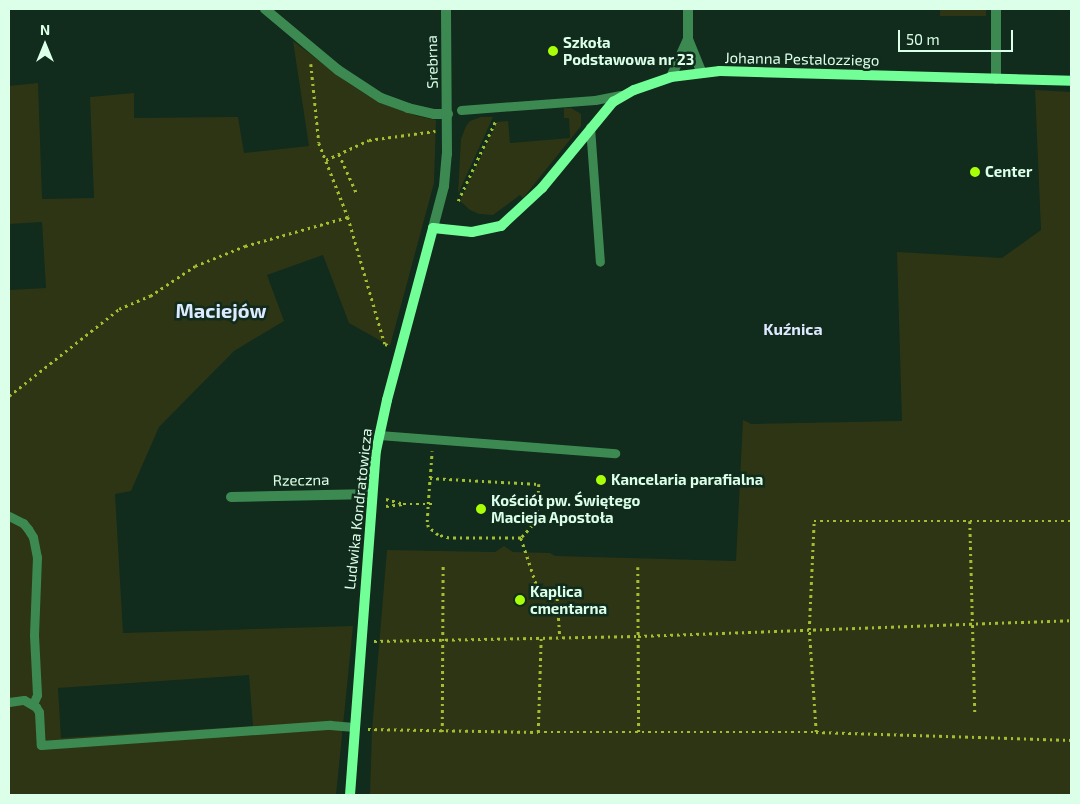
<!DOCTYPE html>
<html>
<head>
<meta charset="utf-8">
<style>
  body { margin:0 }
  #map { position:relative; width:1080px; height:804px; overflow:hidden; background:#112b1c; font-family:"Exo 2",sans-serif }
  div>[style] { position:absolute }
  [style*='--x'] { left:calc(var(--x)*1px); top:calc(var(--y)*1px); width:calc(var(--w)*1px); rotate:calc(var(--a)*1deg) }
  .green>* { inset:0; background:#2e3514; transform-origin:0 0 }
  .path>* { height:2.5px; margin-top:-1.25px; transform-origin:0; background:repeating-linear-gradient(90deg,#a3be30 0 2.5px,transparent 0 6.5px) }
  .lane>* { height:9px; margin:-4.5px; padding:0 4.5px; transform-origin:4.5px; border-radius:4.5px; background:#3c8a52 }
  .street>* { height:10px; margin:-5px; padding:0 5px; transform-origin:5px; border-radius:5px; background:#3c8a52 }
  .secondary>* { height:10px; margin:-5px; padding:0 5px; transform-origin:5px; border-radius:5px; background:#72ff98 }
  .dots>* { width:14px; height:14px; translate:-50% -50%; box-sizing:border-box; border:2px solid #112b1c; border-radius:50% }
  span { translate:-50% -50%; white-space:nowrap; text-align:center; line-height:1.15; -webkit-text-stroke:5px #112b1c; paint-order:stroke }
  .poi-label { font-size:15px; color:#dbffe8; font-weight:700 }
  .left { translate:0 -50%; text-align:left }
  .street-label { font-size:15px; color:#dbffe8 }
  .neighbourhood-label { font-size:16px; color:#ddeaff; font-weight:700 }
  .district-label { font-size:20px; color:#ddeaff; font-weight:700 }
  .frame { position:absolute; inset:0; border:10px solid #dbffe8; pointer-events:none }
  .north { position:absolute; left:20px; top:20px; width:50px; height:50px; -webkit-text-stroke:4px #112b1c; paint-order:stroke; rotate:0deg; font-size:14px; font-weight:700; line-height:20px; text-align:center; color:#dbffe8 }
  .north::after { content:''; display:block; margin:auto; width:18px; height:22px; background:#dbffe8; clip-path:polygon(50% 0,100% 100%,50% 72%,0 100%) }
  .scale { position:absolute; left:898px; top:30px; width:115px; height:22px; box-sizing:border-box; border:2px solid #dbffe8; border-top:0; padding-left:6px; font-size:15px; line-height:18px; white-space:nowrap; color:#dbffe8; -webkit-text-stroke:4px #112b1c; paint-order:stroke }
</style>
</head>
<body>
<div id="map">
  <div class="green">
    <i style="left:940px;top:9px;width:46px;height:7px"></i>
    <i style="clip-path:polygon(evenodd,293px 41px,348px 83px,380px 103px,417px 116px,436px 120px,434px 183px,390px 346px,349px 323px,323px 255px,267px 275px,284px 321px,234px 351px,159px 427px,131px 491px,115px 494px,123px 633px,353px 626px,336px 795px,9px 795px,9px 290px,46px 288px,42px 222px,9px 224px,9px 86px,38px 83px,42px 199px,94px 198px,90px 97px,134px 93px,134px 118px,238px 117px,244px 153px,309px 146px,293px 41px,249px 675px,253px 726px,61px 738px,58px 688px,249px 675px)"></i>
    <i style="clip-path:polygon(1035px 90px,1071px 92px,1071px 795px,370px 795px,372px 730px,387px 550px,495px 552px,504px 546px,513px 552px,550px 553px,555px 556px,736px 561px,743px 420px,751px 424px,902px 421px,897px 252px,1002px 258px,1041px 230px)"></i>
    <i style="clip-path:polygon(564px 108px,571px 108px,581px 114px,581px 126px,523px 198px,520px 195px,493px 215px,479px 214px,470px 210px,460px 201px,497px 122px,508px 121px,510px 143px,570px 138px,569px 118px,564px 118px)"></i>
    <i style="clip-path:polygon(481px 117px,493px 117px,458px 194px,461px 139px,466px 126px,470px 121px)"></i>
  </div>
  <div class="path">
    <i style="--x:311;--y:64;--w:79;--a:84.2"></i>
    <i style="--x:319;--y:143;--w:79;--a:68.6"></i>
    <i style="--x:348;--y:217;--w:132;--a:73.8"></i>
    <i style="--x:385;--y:344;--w:3;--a:18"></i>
    <i style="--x:339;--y:154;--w:44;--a:65.8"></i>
    <i style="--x:326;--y:160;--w:47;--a:-24.9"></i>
    <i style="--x:369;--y:140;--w:67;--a:-7.8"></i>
    <i style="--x:458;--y:201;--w:89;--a:-64.9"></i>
    <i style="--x:9;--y:396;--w:140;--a:-38.3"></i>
    <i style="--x:119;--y:309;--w:34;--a:-23"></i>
    <i style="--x:150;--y:296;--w:54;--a:-33.7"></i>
    <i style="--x:195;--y:266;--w:54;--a:-21.8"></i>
    <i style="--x:245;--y:246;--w:107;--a:-15.7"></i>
    <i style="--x:430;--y:478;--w:109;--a:3.2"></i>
    <i style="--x:539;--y:484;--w:37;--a:93"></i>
    <i style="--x:537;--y:521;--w:23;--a:133"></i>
    <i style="--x:521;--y:538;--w:72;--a:180"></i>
    <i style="--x:449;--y:538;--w:11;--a:-165"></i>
    <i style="--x:438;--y:535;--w:13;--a:-141"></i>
    <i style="--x:428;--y:527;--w:5;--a:-101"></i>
    <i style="--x:427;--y:522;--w:18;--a:-87"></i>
    <i style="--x:428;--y:504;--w:26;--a:-86"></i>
    <i style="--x:430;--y:478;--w:27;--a:-86"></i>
    <i style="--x:386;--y:499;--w:16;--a:15"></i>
    <i style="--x:386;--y:506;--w:17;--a:-7"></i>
    <i style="--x:403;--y:504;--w:29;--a:0"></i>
    <i style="--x:970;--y:521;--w:101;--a:0"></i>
    <i style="--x:521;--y:538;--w:57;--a:71.6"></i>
    <i style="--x:539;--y:592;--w:18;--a:0"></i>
    <i style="--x:557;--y:592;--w:45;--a:86.2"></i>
    <i style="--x:638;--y:567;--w:166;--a:89.7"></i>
    <i style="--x:374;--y:641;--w:264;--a:-1.1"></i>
    <i style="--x:638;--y:636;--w:433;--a:-2.1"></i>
    <i style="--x:368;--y:729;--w:170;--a:1"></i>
    <i style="--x:538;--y:732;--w:278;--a:0"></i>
    <i style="--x:816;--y:732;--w:255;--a:1.8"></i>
    <i style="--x:442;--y:732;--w:166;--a:-89.7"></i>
    <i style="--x:538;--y:732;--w:94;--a:-88.2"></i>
    <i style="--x:816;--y:732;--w:102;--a:-93.9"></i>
    <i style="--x:809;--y:630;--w:109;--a:-87.4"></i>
    <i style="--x:814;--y:521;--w:156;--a:0"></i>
    <i style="--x:970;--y:521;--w:191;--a:88.5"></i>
  </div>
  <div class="lane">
    <i style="--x:461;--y:110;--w:134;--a:-4.3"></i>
    <i style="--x:595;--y:100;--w:26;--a:-11"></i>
    <i style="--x:590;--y:127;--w:135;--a:85.8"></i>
    <i style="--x:379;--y:435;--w:237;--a:4.4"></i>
    <i style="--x:9;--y:516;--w:16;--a:27"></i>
    <i style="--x:23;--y:523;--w:8;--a:50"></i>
    <i style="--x:28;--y:529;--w:9;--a:58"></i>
    <i style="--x:33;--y:537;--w:20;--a:79"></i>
    <i style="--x:37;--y:557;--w:78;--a:92.2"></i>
    <i style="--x:34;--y:635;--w:60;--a:87.1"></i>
    <i style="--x:37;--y:695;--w:10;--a:114"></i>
    <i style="--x:9;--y:702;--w:15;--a:-8"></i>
    <i style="--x:24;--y:700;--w:14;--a:30"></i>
    <i style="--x:36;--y:707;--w:6;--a:59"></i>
    <i style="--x:39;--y:712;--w:33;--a:87"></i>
    <i style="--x:41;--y:745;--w:290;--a:-4"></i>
    <i style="--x:330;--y:725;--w:24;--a:5"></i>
  </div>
  <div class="street">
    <i style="--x:265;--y:9;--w:95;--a:39.9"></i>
    <i style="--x:338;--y:70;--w:51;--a:33.1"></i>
    <i style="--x:381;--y:98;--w:29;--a:20"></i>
    <i style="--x:408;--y:108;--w:27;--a:13"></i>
    <i style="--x:434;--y:114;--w:14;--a:0"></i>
    <i style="--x:688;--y:9;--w:30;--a:90"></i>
    <i style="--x:688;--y:39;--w:35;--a:68"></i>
    <i style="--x:996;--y:9;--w:70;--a:90"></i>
    <i style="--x:671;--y:77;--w:42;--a:-65.9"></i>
    <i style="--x:433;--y:228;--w:43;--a:-75.3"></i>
    <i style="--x:444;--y:186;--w:32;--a:-85"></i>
    <i style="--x:447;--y:154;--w:145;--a:-90.4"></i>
    <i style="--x:231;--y:497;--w:141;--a:-1.2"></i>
  </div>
  <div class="secondary">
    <i style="--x:350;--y:795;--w:345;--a:-85.7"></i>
    <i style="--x:376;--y:451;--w:52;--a:-77.8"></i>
    <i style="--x:387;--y:400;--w:178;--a:-75"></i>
    <i style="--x:433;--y:228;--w:39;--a:6"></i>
    <i style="--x:472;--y:232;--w:30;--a:-12"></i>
    <i style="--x:501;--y:226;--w:56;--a:-42.8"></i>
    <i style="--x:542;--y:188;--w:112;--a:-50.5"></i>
    <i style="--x:613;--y:102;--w:24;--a:-30"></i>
    <i style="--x:634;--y:90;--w:39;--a:-19"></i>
    <i style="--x:671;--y:77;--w:49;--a:-7"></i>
    <i style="--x:720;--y:71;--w:351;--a:1.6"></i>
  </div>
  <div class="dots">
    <i style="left:553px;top:51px;background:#a9ff07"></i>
    <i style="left:975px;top:172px;background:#a9ff07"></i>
    <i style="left:601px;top:480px;background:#a9ff07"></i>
    <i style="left:481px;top:509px;background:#a9ff07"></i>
    <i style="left:520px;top:600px;background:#a9ff07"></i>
  </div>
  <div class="poi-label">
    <span class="left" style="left:563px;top:51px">Szkoła<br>Podstawowa nr 23</span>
    <span class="left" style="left:985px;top:172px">Center</span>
    <span class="left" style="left:611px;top:480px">Kancelaria parafialna</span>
    <span class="left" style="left:491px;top:509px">Kościół pw. Świętego<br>Macieja Apostoła</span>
    <span class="left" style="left:530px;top:600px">Kaplica<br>cmentarna</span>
  </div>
  <div class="street-label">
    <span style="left:802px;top:59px;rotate:1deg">Johanna Pestalozziego</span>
    <span style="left:432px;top:62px;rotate:-91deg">Srebrna</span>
    <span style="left:301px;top:480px;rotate:-1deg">Rzeczna</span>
    <span style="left:358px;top:509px;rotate:-84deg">Ludwika Kondratowicza</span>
  </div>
  <div class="neighbourhood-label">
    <span style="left:793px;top:329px">Kuźnica</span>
  </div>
  <div class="district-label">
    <span style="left:221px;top:310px">Maciejów</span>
  </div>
  <div class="frame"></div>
  <div class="north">N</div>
  <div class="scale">50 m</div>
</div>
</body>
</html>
